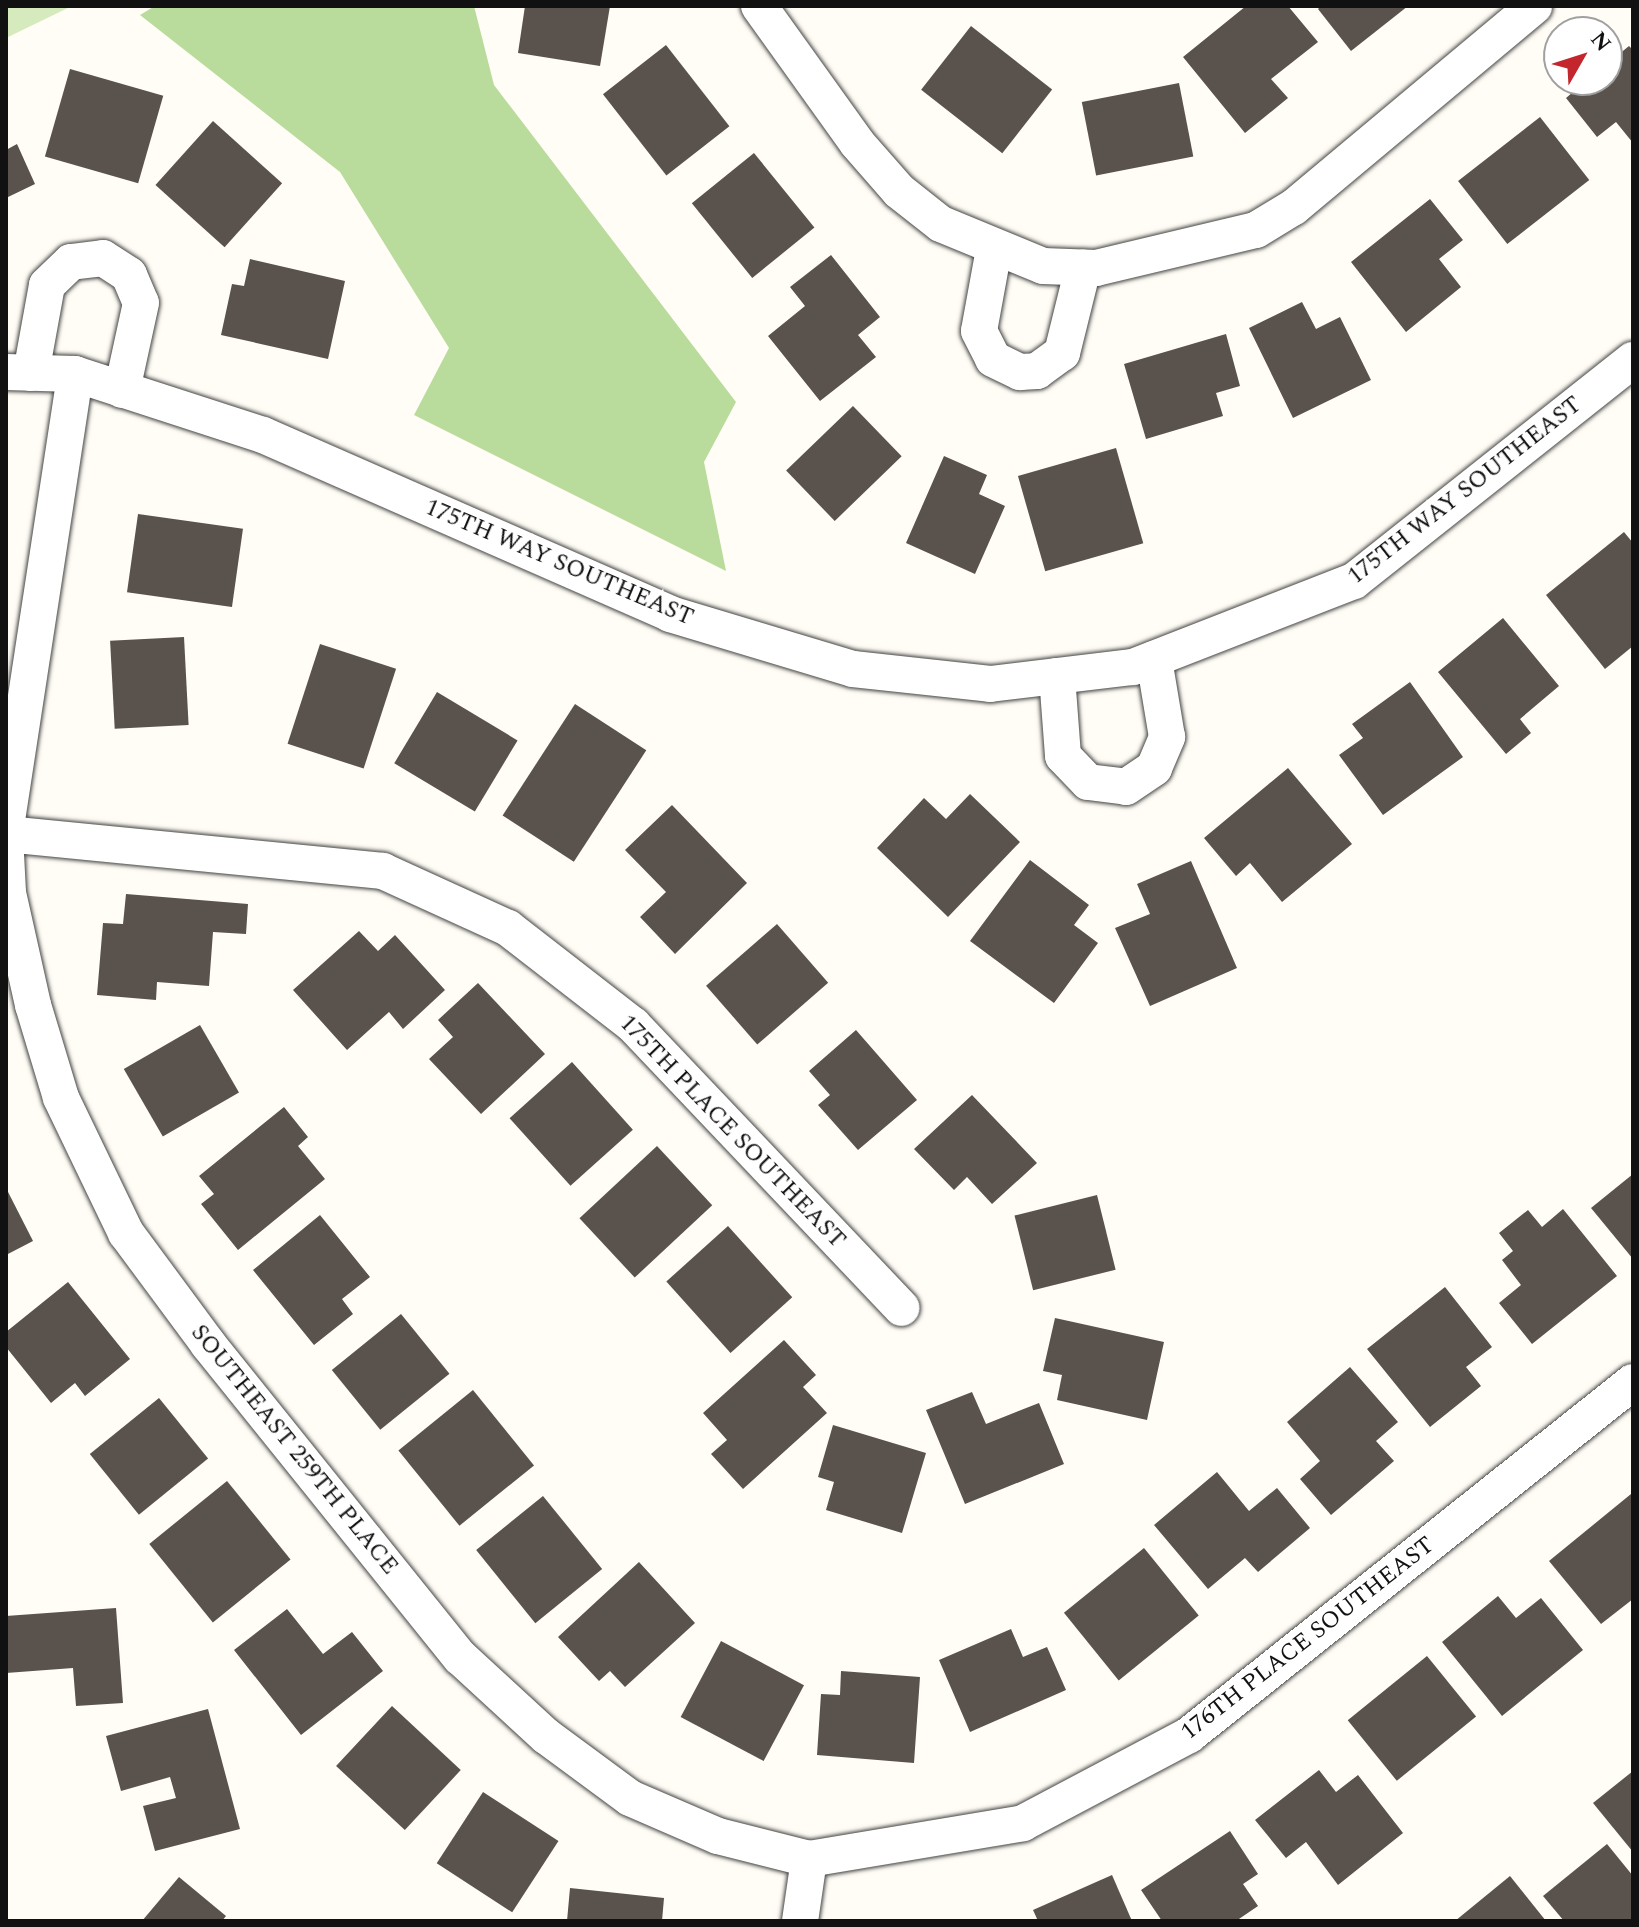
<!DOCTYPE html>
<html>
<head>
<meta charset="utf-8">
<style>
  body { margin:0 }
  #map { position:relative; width:1639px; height:1927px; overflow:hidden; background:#fffdf5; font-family:Spectral,serif }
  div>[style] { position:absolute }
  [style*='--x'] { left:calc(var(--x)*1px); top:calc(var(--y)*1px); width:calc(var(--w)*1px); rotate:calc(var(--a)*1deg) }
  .green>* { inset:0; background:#d5ebbd }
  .forest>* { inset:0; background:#b9dc9c }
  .building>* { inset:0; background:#5a524d; transform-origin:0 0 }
  .roads { filter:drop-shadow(0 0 2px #444) drop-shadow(0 0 2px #444) }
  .street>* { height:36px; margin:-18px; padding:0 18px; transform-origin:18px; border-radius:18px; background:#fff }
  span { translate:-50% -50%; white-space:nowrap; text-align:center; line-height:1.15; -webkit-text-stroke:8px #fff; paint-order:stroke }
  .street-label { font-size:24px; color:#111 }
  .frame { position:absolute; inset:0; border:8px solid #111; pointer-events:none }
  .north { position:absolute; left:1543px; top:16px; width:80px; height:80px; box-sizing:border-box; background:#fff; border:2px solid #a0a0a0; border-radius:50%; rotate:51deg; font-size:22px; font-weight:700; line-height:32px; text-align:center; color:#111 }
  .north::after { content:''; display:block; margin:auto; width:28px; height:36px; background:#c4262e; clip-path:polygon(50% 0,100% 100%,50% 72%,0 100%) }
</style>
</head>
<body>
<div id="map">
  <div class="green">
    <i style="clip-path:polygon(6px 6px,72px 6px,6px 38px)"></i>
  </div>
  <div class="forest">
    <i style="clip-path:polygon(155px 6px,474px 6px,494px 85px,736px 402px,704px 462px,726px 571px,414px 415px,449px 348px,340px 172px,140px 15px)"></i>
  </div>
  <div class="building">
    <i style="clip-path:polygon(525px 6px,610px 6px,600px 66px,518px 53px)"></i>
    <i style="clip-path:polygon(1246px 6px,1288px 6px,1318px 42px,1271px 79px,1288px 98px,1245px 133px,1183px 57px)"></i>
    <i style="clip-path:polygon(1321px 6px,1408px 6px,1351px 51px,1318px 9px)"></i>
    <i style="left:971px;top:26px;width:103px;height:81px;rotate:38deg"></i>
    <i style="left:666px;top:45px;width:103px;height:80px;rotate:52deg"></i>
    <i style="clip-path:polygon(1629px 46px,1633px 50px,1633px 143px,1616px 122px,1597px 137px,1566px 98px,1587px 80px,1607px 80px,1607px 64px)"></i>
    <i style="left:70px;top:69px;width:97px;height:91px;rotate:16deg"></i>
    <i style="left:1179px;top:83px;width:75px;height:99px;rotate:79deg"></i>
    <i style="left:1540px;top:117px;width:80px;height:104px;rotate:52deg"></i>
    <i style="left:213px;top:121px;width:93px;height:86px;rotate:42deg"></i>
    <i style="clip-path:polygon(17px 144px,35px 184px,6px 198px,6px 150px)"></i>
    <i style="left:754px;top:153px;width:96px;height:80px;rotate:51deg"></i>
    <i style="clip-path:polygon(1430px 199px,1463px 240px,1439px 259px,1461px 287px,1406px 332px,1351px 262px)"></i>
    <i style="clip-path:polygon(831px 255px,880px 317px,858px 335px,876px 357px,820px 401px,768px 336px,805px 306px,790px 287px)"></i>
    <i style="clip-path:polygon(250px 259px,345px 281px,328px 359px,221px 335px,232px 284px,244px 286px)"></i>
    <i style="clip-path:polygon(1302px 302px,1316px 329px,1340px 317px,1371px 380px,1293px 418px,1249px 328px)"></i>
    <i style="clip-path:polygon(1226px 334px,1240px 386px,1216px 393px,1223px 416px,1146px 439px,1124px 364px)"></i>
    <i style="left:853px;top:406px;width:70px;height:93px;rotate:46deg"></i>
    <i style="left:1116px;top:448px;width:99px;height:102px;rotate:74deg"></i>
    <i style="clip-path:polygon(944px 456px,987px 475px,979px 494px,1005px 506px,975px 574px,906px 543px)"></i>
    <i style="left:138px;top:514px;width:106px;height:79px;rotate:8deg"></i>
    <i style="clip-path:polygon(1624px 532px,1633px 543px,1633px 646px,1605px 669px,1546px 595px)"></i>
    <i style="clip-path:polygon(1503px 618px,1559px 686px,1520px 719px,1531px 733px,1506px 754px,1438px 672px)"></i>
    <i style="left:184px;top:637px;width:88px;height:74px;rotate:87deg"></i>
    <i style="left:320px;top:644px;width:80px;height:105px;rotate:18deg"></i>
    <i style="clip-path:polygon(1410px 682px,1463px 757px,1383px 815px,1339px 755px,1363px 738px,1352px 724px)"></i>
    <i style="left:437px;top:692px;width:94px;height:83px;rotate:31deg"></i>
    <i style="left:575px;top:704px;width:85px;height:133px;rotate:33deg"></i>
    <i style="clip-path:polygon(1288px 768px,1352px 844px,1282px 902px,1250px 863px,1236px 876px,1204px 838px)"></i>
    <i style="clip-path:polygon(970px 794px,1020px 842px,948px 917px,877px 848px,924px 798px,946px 819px)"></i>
    <i style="clip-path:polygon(672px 805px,747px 883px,675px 954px,640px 917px,666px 892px,625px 850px)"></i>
    <i style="clip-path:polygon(1030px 860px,1089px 905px,1074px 925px,1098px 943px,1054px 1003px,970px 941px)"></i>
    <i style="clip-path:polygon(1191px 861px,1237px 968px,1150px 1006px,1115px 928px,1150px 914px,1137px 884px)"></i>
    <i style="clip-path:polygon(126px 894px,248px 904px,246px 934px,213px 932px,209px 986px,157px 982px,156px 1000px,97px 995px,103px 923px,123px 924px)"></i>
    <i style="left:777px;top:924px;width:78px;height:94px;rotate:49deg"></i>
    <i style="clip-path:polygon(359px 931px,378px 951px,395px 935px,445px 990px,403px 1029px,389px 1012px,347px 1050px,293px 990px)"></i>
    <i style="clip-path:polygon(478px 983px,545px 1054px,481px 1114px,429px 1059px,453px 1037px,438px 1020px)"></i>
    <i style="left:200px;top:1025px;width:78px;height:88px;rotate:60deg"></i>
    <i style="clip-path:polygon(856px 1030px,917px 1100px,858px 1150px,818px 1105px,830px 1095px,809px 1071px)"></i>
    <i style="left:572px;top:1062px;width:91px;height:84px;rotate:48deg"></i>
    <i style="clip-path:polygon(972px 1095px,1037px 1163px,992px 1204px,967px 1177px,954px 1190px,914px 1149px)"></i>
    <i style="clip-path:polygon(284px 1107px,308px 1137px,298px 1146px,325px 1179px,238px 1250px,201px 1204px,214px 1194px,199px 1176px)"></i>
    <i style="left:657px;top:1146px;width:81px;height:106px;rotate:47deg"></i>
    <i style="clip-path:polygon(1633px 1174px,1633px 1259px,1591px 1208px)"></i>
    <i style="clip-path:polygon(6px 1188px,33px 1241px,6px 1255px)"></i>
    <i style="left:1097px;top:1195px;width:77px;height:85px;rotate:76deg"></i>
    <i style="clip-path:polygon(1563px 1209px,1617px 1276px,1532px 1344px,1499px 1303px,1521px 1285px,1502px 1260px,1513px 1251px,1499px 1233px,1528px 1210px,1542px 1227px)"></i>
    <i style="clip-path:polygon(320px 1215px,370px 1277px,342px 1299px,353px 1314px,314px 1345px,253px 1270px)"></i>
    <i style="left:728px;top:1226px;width:96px;height:83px;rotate:48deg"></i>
    <i style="clip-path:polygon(68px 1282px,130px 1359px,85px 1396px,75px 1383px,51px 1403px,6px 1347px,6px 1332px)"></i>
    <i style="clip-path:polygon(1445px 1287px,1492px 1347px,1466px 1367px,1481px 1386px,1430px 1427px,1367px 1349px)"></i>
    <i style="left:401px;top:1314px;width:77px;height:89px;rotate:51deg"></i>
    <i style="clip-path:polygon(1055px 1318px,1164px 1342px,1147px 1420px,1057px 1400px,1062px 1375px,1043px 1371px)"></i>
    <i style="clip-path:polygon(784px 1340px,816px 1375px,803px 1387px,827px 1413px,743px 1489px,711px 1454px,727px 1440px,703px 1413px)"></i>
    <i style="clip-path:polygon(1350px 1367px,1398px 1422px,1376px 1441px,1394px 1461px,1331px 1515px,1300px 1479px,1320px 1461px,1287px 1422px)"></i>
    <i style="left:473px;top:1390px;width:97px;height:96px;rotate:51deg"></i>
    <i style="clip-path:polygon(972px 1392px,986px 1424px,1039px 1403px,1064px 1464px,965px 1504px,926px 1410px)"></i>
    <i style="left:159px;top:1398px;width:78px;height:89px;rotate:51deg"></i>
    <i style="clip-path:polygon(833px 1425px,926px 1453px,902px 1533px,826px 1510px,834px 1482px,818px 1477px)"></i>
    <i style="clip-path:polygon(1217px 1472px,1249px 1511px,1277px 1488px,1310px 1528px,1258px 1572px,1245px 1558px,1208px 1589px,1154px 1525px)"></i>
    <i style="left:227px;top:1481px;width:101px;height:100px;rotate:51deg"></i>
    <i style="clip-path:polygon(1631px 1494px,1633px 1599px,1601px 1624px,1549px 1561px)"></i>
    <i style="left:543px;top:1496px;width:94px;height:86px;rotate:51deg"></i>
    <i style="left:1144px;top:1548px;width:87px;height:103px;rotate:51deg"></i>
    <i style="clip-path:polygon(639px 1562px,695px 1623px,625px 1687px,610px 1671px,599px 1681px,558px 1637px)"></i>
    <i style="clip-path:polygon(1498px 1596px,1516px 1618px,1541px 1598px,1583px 1650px,1502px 1716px,1442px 1642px)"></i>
    <i style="clip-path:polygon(116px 1608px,123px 1703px,76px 1706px,73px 1668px,6px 1673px,6px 1616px)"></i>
    <i style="clip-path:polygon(287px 1609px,323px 1654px,352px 1632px,383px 1671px,301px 1735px,234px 1650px)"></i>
    <i style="clip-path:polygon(1011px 1629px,1023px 1657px,1047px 1647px,1066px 1690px,970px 1732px,939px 1660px)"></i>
    <i style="left:721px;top:1641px;width:94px;height:86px;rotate:28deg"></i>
    <i style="left:1427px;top:1656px;width:78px;height:102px;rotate:51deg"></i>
    <i style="clip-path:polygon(841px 1671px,920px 1677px,914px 1763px,817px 1755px,821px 1694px,840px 1695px)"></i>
    <i style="left:392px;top:1706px;width:94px;height:82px;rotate:43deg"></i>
    <i style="clip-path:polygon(208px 1709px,240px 1829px,155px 1851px,143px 1806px,176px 1798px,170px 1777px,121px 1791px,106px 1736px)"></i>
    <i style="clip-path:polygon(1319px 1770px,1336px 1792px,1358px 1775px,1403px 1833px,1338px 1885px,1306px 1842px,1286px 1858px,1255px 1820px)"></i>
    <i style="clip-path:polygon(1633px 1771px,1633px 1852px,1593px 1803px)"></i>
    <i style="left:483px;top:1792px;width:90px;height:85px;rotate:33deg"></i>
    <i style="clip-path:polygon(1230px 1831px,1258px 1874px,1243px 1884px,1258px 1906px,1236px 1921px,1162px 1921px,1141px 1890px)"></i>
    <i style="clip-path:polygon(1607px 1844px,1633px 1876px,1633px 1921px,1564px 1921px,1543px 1896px)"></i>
    <i style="clip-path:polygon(1112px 1875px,1132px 1921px,1038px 1921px,1033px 1910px)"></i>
    <i style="clip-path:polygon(1510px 1876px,1546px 1921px,1455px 1921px)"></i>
    <i style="clip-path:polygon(179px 1877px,226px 1916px,222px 1921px,142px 1921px)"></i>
    <i style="clip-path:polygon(570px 1888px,664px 1898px,662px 1921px,567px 1921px)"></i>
  </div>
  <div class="roads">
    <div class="street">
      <i style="--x:759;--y:6;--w:168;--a:54.4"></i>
      <i style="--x:857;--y:143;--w:64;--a:48.8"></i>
      <i style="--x:899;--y:191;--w:53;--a:38.2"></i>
      <i style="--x:941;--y:224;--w:110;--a:22.4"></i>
      <i style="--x:1043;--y:266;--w:53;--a:2.2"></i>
      <i style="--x:1096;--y:268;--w:164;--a:-13.4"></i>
      <i style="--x:1256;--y:230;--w:44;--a:-31.2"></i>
      <i style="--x:1294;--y:207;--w:313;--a:-39.9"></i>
      <i style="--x:994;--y:249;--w:83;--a:100.4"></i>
      <i style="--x:979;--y:331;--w:31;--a:63"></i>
      <i style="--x:993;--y:359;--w:30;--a:26"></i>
      <i style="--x:1020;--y:372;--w:17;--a:-3"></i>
      <i style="--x:1037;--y:371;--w:31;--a:-36"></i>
      <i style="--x:1062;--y:353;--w:88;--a:-76.1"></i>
      <i style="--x:6;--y:372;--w:69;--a:1.7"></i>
      <i style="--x:75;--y:374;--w:198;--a:18"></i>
      <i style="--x:263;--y:435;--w:445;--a:23.7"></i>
      <i style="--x:670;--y:614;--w:191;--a:16.7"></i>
      <i style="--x:853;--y:669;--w:138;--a:6.2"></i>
      <i style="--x:990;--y:684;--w:144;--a:-6.8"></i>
      <i style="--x:1133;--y:667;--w:237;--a:-21.3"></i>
      <i style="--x:1354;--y:581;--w:356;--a:-38.4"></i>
      <i style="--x:31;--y:373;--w:89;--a:-79.7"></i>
      <i style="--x:47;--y:285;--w:33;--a:-44"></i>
      <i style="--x:71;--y:262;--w:32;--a:-7"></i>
      <i style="--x:103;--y:258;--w:31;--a:33"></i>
      <i style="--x:129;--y:275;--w:30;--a:67"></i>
      <i style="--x:141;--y:303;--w:89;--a:102.3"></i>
      <i style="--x:1057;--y:676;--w:80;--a:85.7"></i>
      <i style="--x:1063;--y:756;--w:36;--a:46"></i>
      <i style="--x:1088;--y:782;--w:38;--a:7"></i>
      <i style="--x:1126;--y:787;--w:34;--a:-34"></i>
      <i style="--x:1154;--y:768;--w:34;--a:-67"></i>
      <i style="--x:1167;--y:737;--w:79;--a:-99.5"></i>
      <i style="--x:6;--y:827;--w:458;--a:-81.3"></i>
      <i style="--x:6;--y:834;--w:379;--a:5.6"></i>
      <i style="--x:383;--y:871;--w:137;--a:24.5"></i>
      <i style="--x:508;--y:928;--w:158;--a:37.8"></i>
      <i style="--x:633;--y:1025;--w:390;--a:46.5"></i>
      <i style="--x:6;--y:854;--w:39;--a:87"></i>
      <i style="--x:8;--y:893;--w:115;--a:77.4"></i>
      <i style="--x:33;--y:1005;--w:97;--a:73.2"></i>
      <i style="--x:61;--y:1098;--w:150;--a:64.3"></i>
      <i style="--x:126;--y:1233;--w:138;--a:53.5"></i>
      <i style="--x:208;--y:1344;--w:402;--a:51.2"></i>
      <i style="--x:460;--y:1657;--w:117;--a:42.6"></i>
      <i style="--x:546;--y:1736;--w:104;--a:36.4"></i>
      <i style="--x:630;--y:1798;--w:96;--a:23.4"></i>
      <i style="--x:718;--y:1836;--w:94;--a:14.2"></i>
      <i style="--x:809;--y:1859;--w:217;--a:-9.5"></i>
      <i style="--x:1023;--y:1823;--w:188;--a:-27.9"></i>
      <i style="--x:1189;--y:1735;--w:567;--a:-38.49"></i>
      <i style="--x:800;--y:1921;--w:63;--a:-81.7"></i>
    </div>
  </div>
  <div class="street-label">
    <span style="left:1465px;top:491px;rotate:-38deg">175TH WAY SOUTHEAST</span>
    <span style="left:559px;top:563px;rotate:23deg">175TH WAY SOUTHEAST</span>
    <span style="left:732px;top:1132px;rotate:46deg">175TH PLACE SOUTHEAST</span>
    <span style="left:294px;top:1450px;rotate:51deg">SOUTHEAST 259TH PLACE</span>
    <span style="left:1308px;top:1639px;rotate:-38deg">176TH PLACE SOUTHEAST</span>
  </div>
  <div class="frame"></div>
  <div class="north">N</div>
</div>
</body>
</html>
